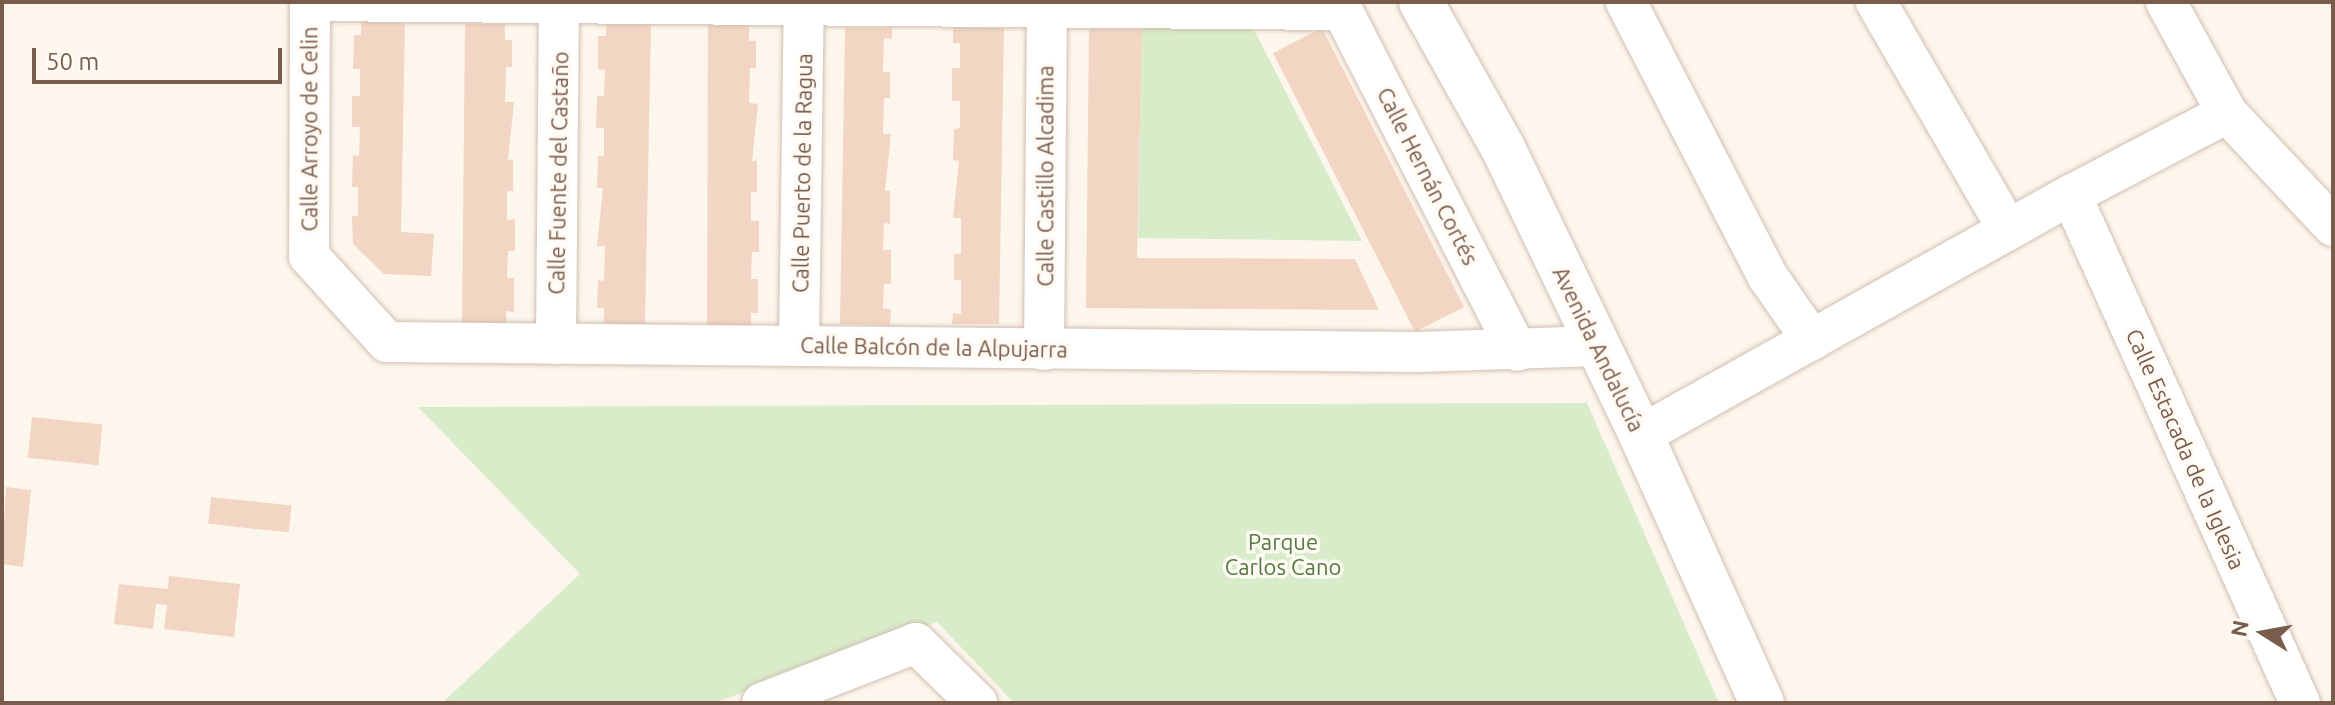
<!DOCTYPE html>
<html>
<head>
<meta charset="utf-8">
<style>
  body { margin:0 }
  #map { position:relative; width:2335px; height:705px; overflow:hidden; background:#fdf6ec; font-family:Ubuntu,sans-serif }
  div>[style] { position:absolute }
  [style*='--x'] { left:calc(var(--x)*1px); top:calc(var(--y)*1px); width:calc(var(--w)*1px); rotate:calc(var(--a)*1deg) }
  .green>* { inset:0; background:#d8ecc9 }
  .building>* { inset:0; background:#f3d5c3; transform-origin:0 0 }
  .roads { filter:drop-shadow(0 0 2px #d1beb0) drop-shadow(0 0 2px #d1beb0) }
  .pedestrian>* { height:30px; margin:-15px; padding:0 15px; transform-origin:15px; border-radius:15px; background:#fff }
  .minor>* { height:40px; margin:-20px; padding:0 20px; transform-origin:20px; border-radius:20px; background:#fff }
  .secondary>* { height:44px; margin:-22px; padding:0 22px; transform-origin:22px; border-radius:22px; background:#fff }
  span { translate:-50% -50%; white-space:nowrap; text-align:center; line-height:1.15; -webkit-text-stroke:7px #fffaf3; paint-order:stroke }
  .street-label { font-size:22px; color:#7a5c4d }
  .park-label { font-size:22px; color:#537a41 }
  .frame { position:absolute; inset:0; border:4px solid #7a5c4d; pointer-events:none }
  .north { position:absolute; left:2223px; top:593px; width:80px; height:80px; -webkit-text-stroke:6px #fffaf3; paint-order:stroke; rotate:281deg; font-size:22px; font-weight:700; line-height:32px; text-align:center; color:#7a5c4d }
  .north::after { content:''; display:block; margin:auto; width:28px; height:36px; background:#7a5c4d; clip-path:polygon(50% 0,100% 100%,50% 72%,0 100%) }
  .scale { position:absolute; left:32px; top:48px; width:250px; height:36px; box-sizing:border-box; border:4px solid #7a5c4d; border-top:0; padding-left:10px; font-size:24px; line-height:28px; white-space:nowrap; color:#7a5c4d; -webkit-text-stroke:6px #fffaf3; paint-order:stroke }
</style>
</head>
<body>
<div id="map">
  <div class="green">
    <i style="clip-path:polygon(1142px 14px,1246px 14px,1362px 241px,1138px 238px)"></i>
    <i style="clip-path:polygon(1587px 403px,1719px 703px,1014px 703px,937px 622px,714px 703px,442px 703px,580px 574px,418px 407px)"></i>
  </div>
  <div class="building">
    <i style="clip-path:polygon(361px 22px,405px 23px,401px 232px,434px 234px,431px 276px,384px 274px,353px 244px,352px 216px,358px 216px,358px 187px,352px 187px,353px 155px,359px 156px,360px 127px,352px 127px,352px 96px,360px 96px,360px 69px,353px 69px,354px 35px,361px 35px)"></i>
    <i style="clip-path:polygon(606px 23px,651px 24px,645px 324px,604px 324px,604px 308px,597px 308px,598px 280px,604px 281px,605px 246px,597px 246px,603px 188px,597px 188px,598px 156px,604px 156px,604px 128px,596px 128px,597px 96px,604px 96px,605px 70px,598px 69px,598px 36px,606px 36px)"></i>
    <i style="clip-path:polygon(465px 24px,505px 24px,505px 40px,512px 40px,512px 67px,506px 67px,505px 102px,514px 102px,508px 160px,513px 159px,513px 191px,507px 191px,507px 220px,515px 219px,515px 251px,508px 251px,507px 278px,514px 278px,514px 312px,506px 311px,507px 325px,462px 324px)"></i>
    <i style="clip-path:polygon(708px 25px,749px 25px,749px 41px,756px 41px,756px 68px,750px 68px,749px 103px,758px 104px,752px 161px,757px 161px,757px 192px,751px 192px,751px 221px,759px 221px,759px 252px,752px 252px,751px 279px,758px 279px,758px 313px,751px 313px,751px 326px,707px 326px)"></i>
    <i style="clip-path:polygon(953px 27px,1004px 28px,999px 324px,952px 324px,953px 313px,961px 314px,961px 280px,954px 280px,954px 254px,961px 254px,961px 218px,953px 218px,959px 161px,953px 160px,954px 129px,960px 128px,960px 101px,952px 101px,952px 68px,960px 68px,960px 43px,953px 43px)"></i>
    <i style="clip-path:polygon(845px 28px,892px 28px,892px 39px,884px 38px,883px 72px,890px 72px,890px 98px,884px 98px,883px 134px,891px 134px,885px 191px,890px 191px,890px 224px,884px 223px,883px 250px,891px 250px,891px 284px,884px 284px,883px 309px,891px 309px,890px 325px,840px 324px)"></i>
    <i style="left:1322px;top:28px;width:313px;height:55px;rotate:63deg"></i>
    <i style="clip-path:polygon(1089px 29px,1142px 29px,1137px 258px,1355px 259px,1379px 310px,1086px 308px)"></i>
    <i style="left:32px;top:417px;width:71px;height:41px;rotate:6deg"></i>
    <i style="clip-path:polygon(6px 487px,31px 490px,23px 567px,2px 564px)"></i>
    <i style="left:211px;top:497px;width:81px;height:27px;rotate:6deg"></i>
    <i style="clip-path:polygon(169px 576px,240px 584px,234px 637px,164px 629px,167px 605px,156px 604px,153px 629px,114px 624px,119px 584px,168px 589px)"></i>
  </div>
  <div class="roads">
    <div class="pedestrian">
      <i style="--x:310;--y:6;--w:1036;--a:0.5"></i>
    </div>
    <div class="minor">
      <i style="--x:310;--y:2;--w:254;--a:90.2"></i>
      <i style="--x:309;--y:256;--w:116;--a:47.8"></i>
      <i style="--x:387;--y:342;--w:1032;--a:0.56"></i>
      <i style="--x:1419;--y:352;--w:178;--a:-1.9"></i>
      <i style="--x:1338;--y:2;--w:392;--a:62.8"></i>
      <i style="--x:1626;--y:2;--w:309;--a:62.7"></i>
      <i style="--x:1768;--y:277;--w:77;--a:55.1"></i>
      <i style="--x:1876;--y:2;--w:263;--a:59.9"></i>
      <i style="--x:2166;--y:2;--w:127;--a:61.2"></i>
      <i style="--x:2227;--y:113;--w:155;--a:46.8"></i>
      <i style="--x:2071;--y:195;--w:557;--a:65.73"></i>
      <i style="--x:556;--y:344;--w:342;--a:-89.5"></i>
      <i style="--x:799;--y:344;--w:342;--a:-89.2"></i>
      <i style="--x:1044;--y:350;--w:348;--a:-89.5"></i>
      <i style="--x:1641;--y:435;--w:492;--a:-29.2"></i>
      <i style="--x:2071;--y:195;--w:176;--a:-27.7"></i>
      <i style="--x:762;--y:703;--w:165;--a:-21.3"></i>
      <i style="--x:916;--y:643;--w:86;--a:44.5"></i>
    </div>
    <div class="secondary">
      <i style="--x:1421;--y:2;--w:167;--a:60.7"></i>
      <i style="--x:1503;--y:148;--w:318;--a:64.3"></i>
      <i style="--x:1641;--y:435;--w:294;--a:65.7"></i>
    </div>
  </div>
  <div class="street-label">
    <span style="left:309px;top:129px;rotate:-90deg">Calle Arroyo de Celin</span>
    <span style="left:558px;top:173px;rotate:-89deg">Calle Fuente del Castaño</span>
    <span style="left:802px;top:173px;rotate:-89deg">Calle Puerto de la Ragua</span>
    <span style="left:1045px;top:176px;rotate:-90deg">Calle Castillo Alcadima</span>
    <span style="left:1428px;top:176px;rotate:63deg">Calle Hernán Cortés</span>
    <span style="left:934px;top:347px;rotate:1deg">Calle Balcón de la Alpujarra</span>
    <span style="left:1599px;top:349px;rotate:64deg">Avenida Andalucía</span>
    <span style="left:2186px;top:449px;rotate:66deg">Calle Estacada de la Iglesia</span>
  </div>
  <div class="park-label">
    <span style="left:1283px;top:554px">Parque<br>Carlos Cano</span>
  </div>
  <div class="frame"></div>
  <div class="north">N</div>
  <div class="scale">50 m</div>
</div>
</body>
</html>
